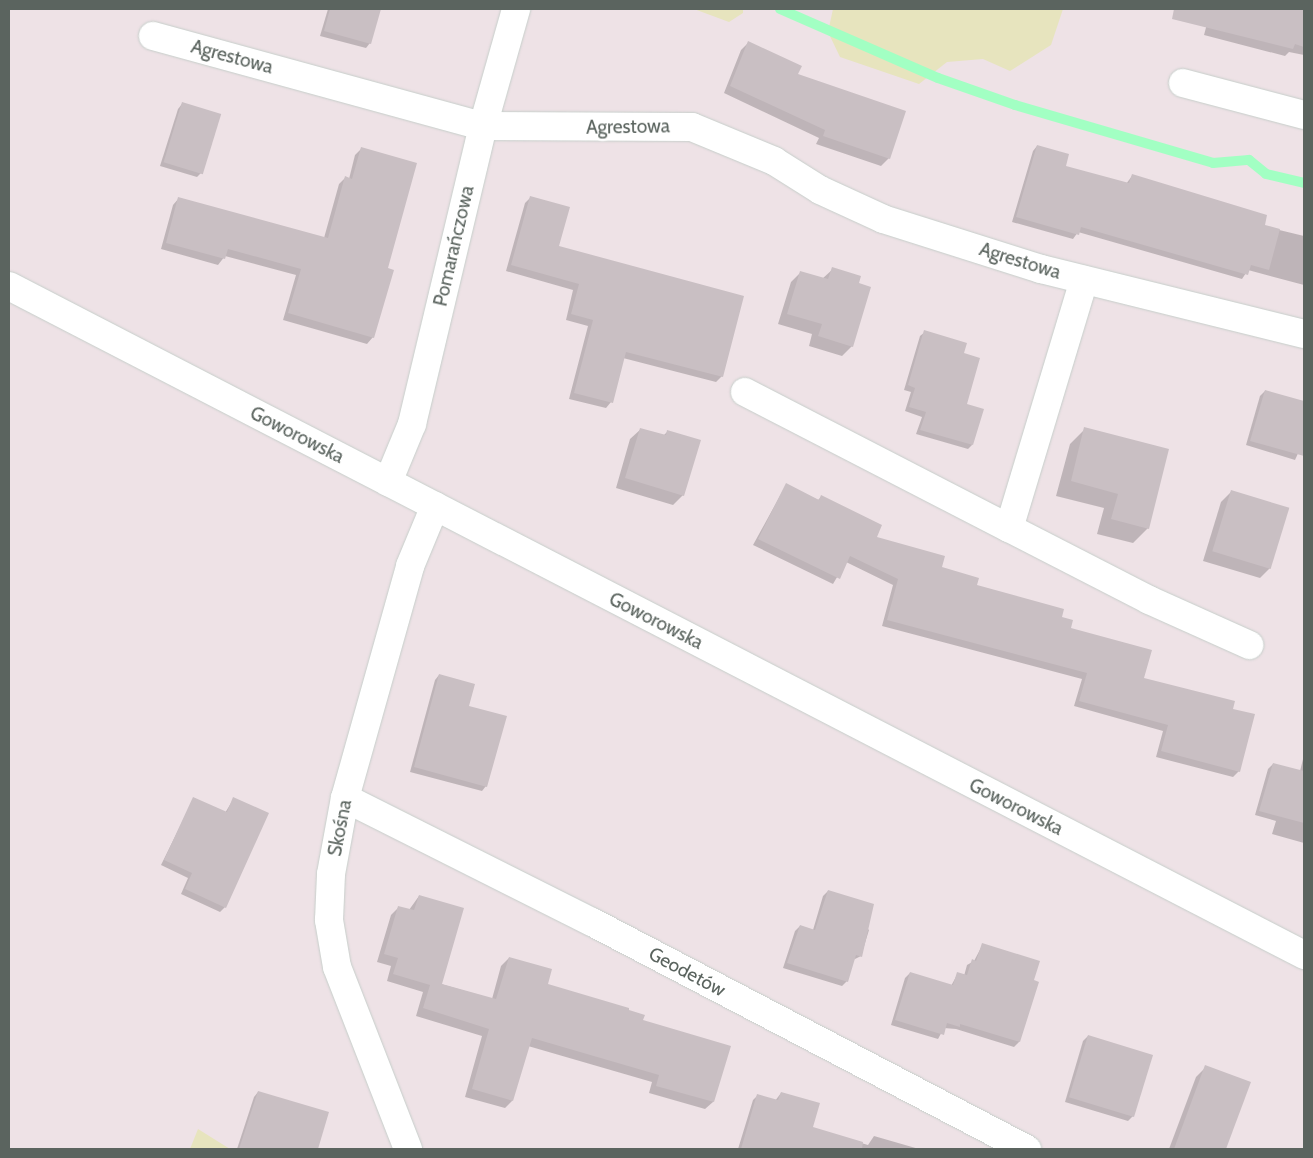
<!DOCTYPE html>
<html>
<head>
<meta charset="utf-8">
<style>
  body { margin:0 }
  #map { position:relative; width:1313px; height:1158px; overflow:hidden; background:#eee2e6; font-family:Cabin,sans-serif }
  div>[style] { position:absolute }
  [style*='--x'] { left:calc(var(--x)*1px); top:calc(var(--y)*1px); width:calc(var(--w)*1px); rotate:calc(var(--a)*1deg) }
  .green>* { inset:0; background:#e7e4be }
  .shadow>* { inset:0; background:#0003 }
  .stream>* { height:10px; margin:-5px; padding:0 5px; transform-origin:5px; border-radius:5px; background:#a2ffc3 }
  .building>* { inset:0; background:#c9bfc3; transform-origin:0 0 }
  .roads { filter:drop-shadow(0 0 1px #c6ceca) drop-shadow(0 0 1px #c6ceca) }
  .minor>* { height:28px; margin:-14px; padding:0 14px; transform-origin:14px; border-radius:14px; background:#fff }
  .tertiary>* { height:28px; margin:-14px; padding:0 14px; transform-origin:14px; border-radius:14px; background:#fff }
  span { translate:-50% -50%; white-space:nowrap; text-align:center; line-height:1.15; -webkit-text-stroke:5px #fff; paint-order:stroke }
  .street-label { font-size:19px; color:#5b645f }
  .frame { position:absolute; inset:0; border:10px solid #5b645f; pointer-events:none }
</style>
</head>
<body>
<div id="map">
  <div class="green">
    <i style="clip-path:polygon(694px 9px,743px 9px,743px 13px,729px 22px)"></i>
    <i style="clip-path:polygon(833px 9px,1063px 9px,1051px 45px,1010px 71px,983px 59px,947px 62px,919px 84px,840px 57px,828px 32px)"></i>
    <i style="clip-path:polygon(198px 1129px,230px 1149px,190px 1149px)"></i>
  </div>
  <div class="shadow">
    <i style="clip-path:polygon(328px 9px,380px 9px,370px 43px,366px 48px,320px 36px)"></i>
    <i style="clip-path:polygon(1177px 9px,1304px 9px,1304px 55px,1289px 52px,1285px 56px,1204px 35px,1208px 20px,1176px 11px)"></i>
    <i style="clip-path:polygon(748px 43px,796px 75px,889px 158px,881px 166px,816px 144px,819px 138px,724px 93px,741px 50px)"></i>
    <i style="clip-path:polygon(182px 104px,202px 172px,197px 177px,160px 166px,178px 109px)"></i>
    <i style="clip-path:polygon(1037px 146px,1065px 167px,1126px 184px,1132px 176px,1263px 226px,1304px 236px,1304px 285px,1248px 270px,1242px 279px,1078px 232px,1073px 239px,1012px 222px,1033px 151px)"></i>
    <i style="clip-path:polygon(361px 149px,386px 269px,373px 337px,367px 344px,283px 320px,296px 275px,225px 256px,218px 265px,161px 249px,173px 205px,179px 198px,324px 238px,339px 184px,345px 178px,349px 179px,355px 155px)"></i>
    <i style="clip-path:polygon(531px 197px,558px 246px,722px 376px,716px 382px,623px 358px,611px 402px,606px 408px,569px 399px,588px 326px,566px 320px,573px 290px,506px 271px,525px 203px)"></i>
    <i style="clip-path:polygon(833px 269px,858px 284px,852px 346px,842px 356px,809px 346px,812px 334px,778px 324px,791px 282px,801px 272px,822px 279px)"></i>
    <i style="clip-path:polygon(925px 332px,962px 353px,965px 405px,972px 445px,968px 449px,916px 434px,922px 417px,905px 411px,911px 392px,904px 390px,920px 336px)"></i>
    <i style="clip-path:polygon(1265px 391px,1304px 402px,1304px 440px,1295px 460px,1246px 445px,1260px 396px)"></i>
    <i style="clip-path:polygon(641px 429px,663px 436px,668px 431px,683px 495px,673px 505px,616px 488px,630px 439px)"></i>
    <i style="clip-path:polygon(1085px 429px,1148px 528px,1133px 543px,1097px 534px,1104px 508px,1056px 496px,1070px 444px)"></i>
    <i style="clip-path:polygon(786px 485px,818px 500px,821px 497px,875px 538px,975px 586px,1061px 618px,1070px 629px,1142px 679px,1231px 709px,1239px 771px,1233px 777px,1156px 757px,1163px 731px,1074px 706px,1082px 679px,882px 626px,893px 585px,846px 562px,833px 584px,753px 545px)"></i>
    <i style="clip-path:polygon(1231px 492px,1270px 568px,1260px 578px,1203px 561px,1221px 502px)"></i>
    <i style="clip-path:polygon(439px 675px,486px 786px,482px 791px,410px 772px,435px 680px)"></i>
    <i style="clip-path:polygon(1304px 755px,1304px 843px,1272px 834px,1276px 821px,1255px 815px,1268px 769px,1273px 764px,1300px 771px)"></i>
    <i style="clip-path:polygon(194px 798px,225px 813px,234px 798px,225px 907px,220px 912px,181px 894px,188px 878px,161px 865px)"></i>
    <i style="clip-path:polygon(828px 891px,869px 930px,861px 956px,853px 960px,847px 981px,842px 986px,783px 968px,795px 931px,800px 926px,813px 930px,823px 896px)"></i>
    <i style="clip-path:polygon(419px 896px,441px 984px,492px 999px,501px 966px,509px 958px,546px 985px,628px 1011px,642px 1021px,729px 1047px,713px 1102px,705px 1109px,649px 1093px,652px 1082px,528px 1046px,512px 1101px,505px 1108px,465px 1097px,482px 1036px,416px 1016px,423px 992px,387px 981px,391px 966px,377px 962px,391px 915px,399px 907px,409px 910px)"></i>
    <i style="clip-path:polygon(983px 944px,1037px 983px,1019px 1042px,1014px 1047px,956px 1029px,944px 1028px,938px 1039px,891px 1025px,905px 978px,910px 973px,951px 986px,958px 973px,964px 976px,967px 965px,974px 961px)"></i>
    <i style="clip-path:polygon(1088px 1036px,1133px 1116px,1128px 1121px,1065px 1102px,1083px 1041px)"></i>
    <i style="clip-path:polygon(1206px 1067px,1249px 1083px,1224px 1149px,1169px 1149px,1196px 1077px)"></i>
    <i style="clip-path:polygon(258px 1092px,328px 1113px,316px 1149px,237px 1149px,254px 1097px)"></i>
    <i style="clip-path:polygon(781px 1093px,811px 1128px,868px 1145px,874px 1136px,919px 1149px,738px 1149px,753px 1100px,758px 1095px,775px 1101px)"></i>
  </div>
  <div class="stream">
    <i style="--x:780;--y:9;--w:172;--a:23.6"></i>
    <i style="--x:938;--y:78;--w:82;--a:19.3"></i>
    <i style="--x:1015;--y:105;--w:206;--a:16.3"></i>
    <i style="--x:1213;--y:163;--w:36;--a:-5"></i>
    <i style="--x:1249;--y:160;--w:22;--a:39"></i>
    <i style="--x:1266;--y:174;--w:39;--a:13"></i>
  </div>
  <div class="building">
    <i style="clip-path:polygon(330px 9px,381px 9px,371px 44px,324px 31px)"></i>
    <i style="clip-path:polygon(1174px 9px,1304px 9px,1304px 47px,1295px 44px,1293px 49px,1172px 19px)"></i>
    <i style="clip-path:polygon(748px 41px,802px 66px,798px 74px,906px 111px,890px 159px,823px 136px,825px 130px,730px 86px)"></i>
    <i style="left:182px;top:102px;width:41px;height:63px;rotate:17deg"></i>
    <i style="clip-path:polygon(1037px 145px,1069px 154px,1066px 166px,1129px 183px,1132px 174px,1267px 215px,1265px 225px,1280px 229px,1269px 270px,1251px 265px,1248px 275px,1081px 227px,1079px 235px,1016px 217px)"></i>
    <i style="clip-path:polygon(361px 147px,417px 163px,388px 268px,394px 270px,374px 338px,288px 313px,301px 269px,228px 249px,225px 259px,166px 243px,178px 197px,328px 238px,345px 176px,352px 179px)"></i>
    <i style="clip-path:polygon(530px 196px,570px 207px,559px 246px,744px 296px,723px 377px,626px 352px,613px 403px,574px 393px,593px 320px,571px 314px,579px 284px,511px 265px)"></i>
    <i style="clip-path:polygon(832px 267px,861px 276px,859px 283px,871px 287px,853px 347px,818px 336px,822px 324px,787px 314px,800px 271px,828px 279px)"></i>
    <i style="clip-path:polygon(924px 330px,967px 343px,964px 353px,980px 358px,967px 404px,984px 409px,973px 445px,920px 430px,926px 412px,909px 407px,915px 388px,908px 385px)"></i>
    <i style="clip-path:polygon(1265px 390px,1304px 401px,1304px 456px,1250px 441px)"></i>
    <i style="clip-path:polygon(1084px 427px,1169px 449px,1149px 529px,1111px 519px,1118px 494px,1071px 481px)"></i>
    <i style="clip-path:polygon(640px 428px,666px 435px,667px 430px,701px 440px,684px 496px,625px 478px)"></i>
    <i style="clip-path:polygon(786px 483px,819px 500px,821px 495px,882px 525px,877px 537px,945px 556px,942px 567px,979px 578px,977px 585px,1064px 609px,1062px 617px,1073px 620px,1071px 628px,1152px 650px,1144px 678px,1235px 701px,1233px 709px,1255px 714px,1240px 772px,1161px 751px,1168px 725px,1079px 701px,1087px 673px,887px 620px,898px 579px,850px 556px,840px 579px,758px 539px)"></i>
    <i style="left:1231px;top:490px;width:61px;height:64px;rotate:17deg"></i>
    <i style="clip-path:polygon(439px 674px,475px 684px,469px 706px,507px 716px,487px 787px,414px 767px)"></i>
    <i style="clip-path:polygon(1273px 763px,1304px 771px,1304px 823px,1259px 811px)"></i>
    <i style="clip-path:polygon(193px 797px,227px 812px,233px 797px,269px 813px,226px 908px,185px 889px,192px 873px,164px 860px)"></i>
    <i style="clip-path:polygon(828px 890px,874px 904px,862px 957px,856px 955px,848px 982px,787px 963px,800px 925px,815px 930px)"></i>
    <i style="clip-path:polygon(419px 895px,464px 908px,442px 984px,496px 999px,509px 957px,552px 969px,548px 984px,629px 1008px,629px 1010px,645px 1015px,643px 1020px,731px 1046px,714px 1102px,656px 1086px,659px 1075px,532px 1038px,513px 1101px,472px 1089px,489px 1029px,423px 1008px,430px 985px,393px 974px,398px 958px,384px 954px,398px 906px,414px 910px)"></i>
    <i style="clip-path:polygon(982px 943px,1040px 961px,1034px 980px,1039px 982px,1020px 1042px,960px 1024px,960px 1027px,947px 1023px,944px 1035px,895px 1020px,910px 972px,953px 985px,957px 972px,967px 975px,972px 959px,976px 961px)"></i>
    <i style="left:1088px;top:1035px;width:68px;height:65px;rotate:17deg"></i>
    <i style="clip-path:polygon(1205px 1065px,1251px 1082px,1226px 1149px,1174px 1149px)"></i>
    <i style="clip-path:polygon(258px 1091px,329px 1112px,318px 1149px,239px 1149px)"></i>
    <i style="clip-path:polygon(781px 1092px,820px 1103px,813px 1127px,863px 1142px,862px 1149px,741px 1149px,757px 1094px,778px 1100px)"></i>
  </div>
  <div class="roads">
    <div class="minor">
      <i style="--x:153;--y:36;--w:342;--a:15.3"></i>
      <i style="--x:483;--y:126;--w:209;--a:0.3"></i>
      <i style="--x:692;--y:127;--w:89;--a:22.5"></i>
      <i style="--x:774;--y:161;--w:54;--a:32.2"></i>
      <i style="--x:820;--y:190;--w:69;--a:24.7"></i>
      <i style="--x:883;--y:219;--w:166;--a:17.6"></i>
      <i style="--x:1041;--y:269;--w:271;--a:13.9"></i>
      <i style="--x:1183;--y:83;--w:125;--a:14.8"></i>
      <i style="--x:1084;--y:280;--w:259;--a:106.8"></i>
      <i style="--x:1009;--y:528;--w:157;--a:27.2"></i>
      <i style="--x:1149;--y:600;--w:110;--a:24.2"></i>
      <i style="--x:745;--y:392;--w:297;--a:27.3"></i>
      <i style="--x:388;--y:482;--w:63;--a:-67.5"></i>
      <i style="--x:412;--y:424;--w:306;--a:-76.6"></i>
      <i style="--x:483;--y:126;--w:122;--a:-74.2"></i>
      <i style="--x:345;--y:798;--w:276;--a:26.7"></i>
      <i style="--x:592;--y:922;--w:491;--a:27.6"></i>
      <i style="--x:408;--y:1149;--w:195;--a:-111.3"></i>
      <i style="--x:337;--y:967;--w:48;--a:-99.7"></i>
      <i style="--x:329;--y:920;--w:46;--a:-87.5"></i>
      <i style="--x:331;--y:874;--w:77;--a:-79.6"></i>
      <i style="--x:345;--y:798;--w:241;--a:-74.3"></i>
      <i style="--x:410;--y:566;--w:65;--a:-67.4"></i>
    </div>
    <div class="tertiary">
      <i style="--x:9;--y:286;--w:1458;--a:27.32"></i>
    </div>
  </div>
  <div class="street-label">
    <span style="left:232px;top:57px;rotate:15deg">Agrestowa</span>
    <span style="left:628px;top:127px;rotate:-1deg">Agrestowa</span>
    <span style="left:454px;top:246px;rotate:-77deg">Pomarańczowa</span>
    <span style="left:1020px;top:261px;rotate:17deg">Agrestowa</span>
    <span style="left:297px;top:435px;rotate:27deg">Goworowska</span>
    <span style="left:656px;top:621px;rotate:27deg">Goworowska</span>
    <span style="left:1016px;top:807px;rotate:27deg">Goworowska</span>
    <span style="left:340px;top:828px;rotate:-79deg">Skośna</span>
    <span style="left:687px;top:972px;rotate:28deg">Geodetów</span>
  </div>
  <div class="frame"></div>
</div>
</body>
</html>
